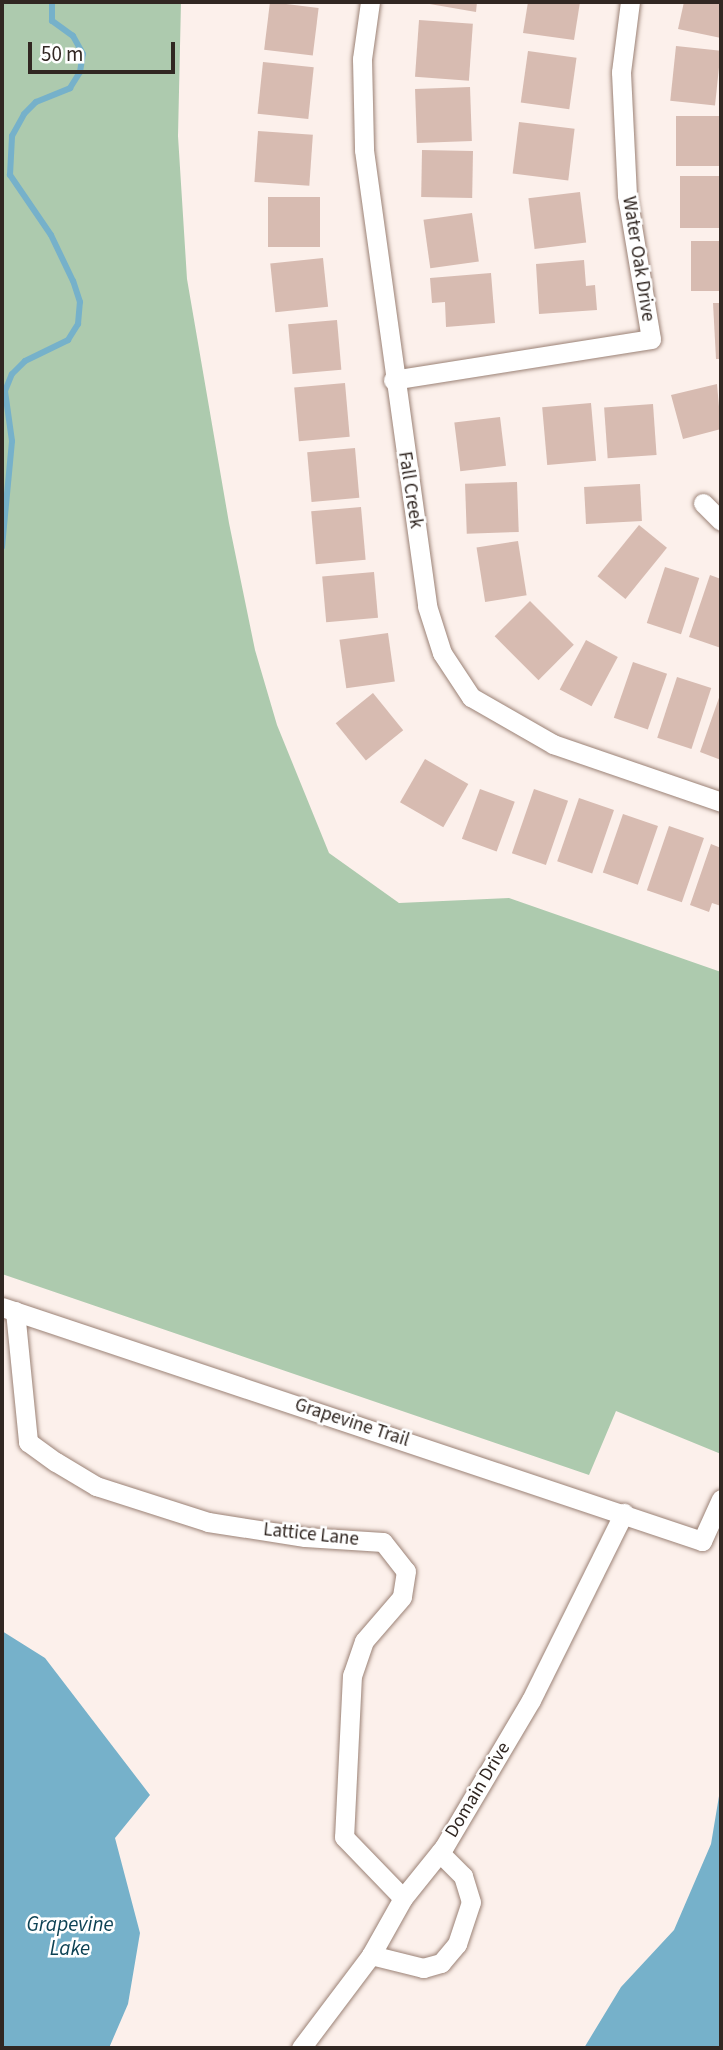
<!DOCTYPE html>
<html>
<head>
<meta charset="utf-8">
<style>
  body { margin:0 }
  #map { position:relative; width:723px; height:2050px; overflow:hidden; background:#fcf0eb; font-family:"Source Sans 3",sans-serif }
  div>[style] { position:absolute }
  [style*='--x'] { left:calc(var(--x)*1px); top:calc(var(--y)*1px); width:calc(var(--w)*1px); rotate:calc(var(--a)*1deg) }
  .green>* { inset:0; background:#adcaae }
  .water>* { inset:0; background:#76b1ca }
  .stream>* { height:6px; margin:-3px; padding:0 3px; transform-origin:3px; border-radius:3px; background:#76b1ca }
  .building>* { inset:0; background:#d7bbb1; transform-origin:0 0 }
  .roads { filter:drop-shadow(0 0 2px #9b8276) drop-shadow(0 0 2px #9b8276) }
  .minor>* { height:19px; margin:-9.5px; padding:0 9.5px; transform-origin:9.5px; border-radius:9.5px; background:#fff }
  span { translate:-50% -50%; white-space:nowrap; text-align:center; line-height:1.15; -webkit-text-stroke:5px #fff; paint-order:stroke }
  .street-label { font-size:19px; color:#312722 }
  .water-label { font-size:21px; color:#0d4254; font-style:italic }
  .frame { position:absolute; inset:0; border:4px solid #312722; pointer-events:none }
  .scale { position:absolute; left:28px; top:42px; width:147px; height:32px; box-sizing:border-box; border:4px solid #312722; border-top:0; padding-left:9px; font-size:21px; line-height:24px; white-space:nowrap; color:#312722; -webkit-text-stroke:5px #fff; paint-order:stroke }
</style>
</head>
<body>
<div id="map">
  <div class="green">
    <i style="clip-path:polygon(2px 2px,181px 2px,178px 136px,187px 279px,229px 523px,255px 650px,277px 725px,329px 853px,399px 903px,509px 898px,721px 972px,721px 1454px,616px 1411px,589px 1475px,2px 1274px)"></i>
  </div>
  <div class="water">
    <i style="clip-path:polygon(2px 1631px,45px 1658px,150px 1795px,115px 1838px,140px 1933px,128px 2004px,109px 2048px,2px 2048px)"></i>
    <i style="clip-path:polygon(721px 1784px,721px 2048px,584px 2048px,621px 1987px,674px 1930px,711px 1844px)"></i>
  </div>
  <div class="stream">
    <i style="--x:2;--y:547;--w:106;--a:-84.6"></i>
    <i style="--x:12;--y:441;--w:50;--a:-98"></i>
    <i style="--x:5;--y:391;--w:18;--a:-68"></i>
    <i style="--x:12;--y:374;--w:18;--a:-45"></i>
    <i style="--x:25;--y:361;--w:48;--a:-26"></i>
    <i style="--x:68;--y:340;--w:19;--a:-58"></i>
    <i style="--x:78;--y:324;--w:22;--a:-85"></i>
    <i style="--x:80;--y:302;--w:22;--a:-108"></i>
    <i style="--x:73;--y:281;--w:51;--a:-115.6"></i>
    <i style="--x:51;--y:235;--w:73;--a:-124.3"></i>
    <i style="--x:10;--y:175;--w:39;--a:-87"></i>
    <i style="--x:12;--y:136;--w:25;--a:-61"></i>
    <i style="--x:24;--y:114;--w:17;--a:-45"></i>
    <i style="--x:36;--y:102;--w:37;--a:-22"></i>
    <i style="--x:70;--y:88;--w:19;--a:-58"></i>
    <i style="--x:80;--y:72;--w:18;--a:-81"></i>
    <i style="--x:83;--y:54;--w:21;--a:-119"></i>
    <i style="--x:73;--y:36;--w:26;--a:-144"></i>
    <i style="--x:52;--y:21;--w:19;--a:-90"></i>
  </div>
  <div class="building">
    <i style="left:270px;top:2px;width:49px;height:48px;rotate:7deg"></i>
    <i style="clip-path:polygon(418px 2px,477px 2px,476px 12px)"></i>
    <i style="clip-path:polygon(528px 2px,580px 2px,574px 40px,523px 33px)"></i>
    <i style="clip-path:polygon(684px 2px,721px 2px,721px 38px,678px 29px)"></i>
    <i style="left:419px;top:20px;width:54px;height:57px;rotate:4deg"></i>
    <i style="left:676px;top:46px;width:45px;height:55px;rotate:6deg"></i>
    <i style="left:528px;top:51px;width:49px;height:52px;rotate:8deg"></i>
    <i style="left:263px;top:62px;width:51px;height:52px;rotate:6deg"></i>
    <i style="left:470px;top:87px;width:54px;height:55px;rotate:88deg"></i>
    <i style="left:721px;top:116px;width:50px;height:45px;rotate:90deg"></i>
    <i style="left:519px;top:122px;width:56px;height:52px;rotate:7deg"></i>
    <i style="left:258px;top:131px;width:55px;height:51px;rotate:4deg"></i>
    <i style="left:422px;top:150px;width:51px;height:47px;rotate:1deg"></i>
    <i style="left:721px;top:176px;width:52px;height:41px;rotate:90deg"></i>
    <i style="left:580px;top:192px;width:51px;height:52px;rotate:83deg"></i>
    <i style="left:268px;top:197px;width:52px;height:50px"></i>
    <i style="left:472px;top:213px;width:49px;height:49px;rotate:82deg"></i>
    <i style="left:721px;top:241px;width:50px;height:30px;rotate:90deg"></i>
    <i style="left:323px;top:258px;width:49px;height:53px;rotate:84deg"></i>
    <i style="clip-path:polygon(584px 260px,586px 286px,595px 285px,597px 310px,539px 314px,536px 264px)"></i>
    <i style="clip-path:polygon(491px 273px,495px 323px,446px 327px,445px 302px,432px 303px,430px 278px)"></i>
    <i style="clip-path:polygon(713px 303px,721px 303px,721px 359px,716px 359px)"></i>
    <i style="left:337px;top:320px;width:50px;height:49px;rotate:85deg"></i>
    <i style="left:345px;top:383px;width:54px;height:51px;rotate:85deg"></i>
    <i style="clip-path:polygon(717px 384px,721px 429px,683px 439px,671px 395px)"></i>
    <i style="left:591px;top:403px;width:58px;height:49px;rotate:85deg"></i>
    <i style="left:653px;top:404px;width:51px;height:49px;rotate:86deg"></i>
    <i style="left:500px;top:417px;width:49px;height:46px;rotate:83deg"></i>
    <i style="left:355px;top:448px;width:50px;height:48px;rotate:85deg"></i>
    <i style="left:517px;top:482px;width:50px;height:52px;rotate:88deg"></i>
    <i style="left:640px;top:484px;width:37px;height:56px;rotate:87deg"></i>
    <i style="left:361px;top:507px;width:53px;height:50px;rotate:85deg"></i>
    <i style="left:639px;top:525px;width:36px;height:66px;rotate:39deg"></i>
    <i style="left:518px;top:541px;width:55px;height:42px;rotate:81deg"></i>
    <i style="left:665px;top:567px;width:36px;height:59px;rotate:18deg"></i>
    <i style="left:374px;top:572px;width:46px;height:52px;rotate:85deg"></i>
    <i style="clip-path:polygon(710px 575px,721px 579px,721px 648px,689px 637px)"></i>
    <i style="left:530px;top:601px;width:62px;height:50px;rotate:45deg"></i>
    <i style="left:388px;top:633px;width:49px;height:49px;rotate:82deg"></i>
    <i style="left:586px;top:640px;width:36px;height:56px;rotate:28deg"></i>
    <i style="left:633px;top:662px;width:36px;height:59px;rotate:19deg"></i>
    <i style="left:677px;top:677px;width:36px;height:64px;rotate:18deg"></i>
    <i style="clip-path:polygon(721px 692px,721px 760px,700px 752px)"></i>
    <i style="left:373px;top:693px;width:48px;height:48px;rotate:51deg"></i>
    <i style="left:425px;top:759px;width:50px;height:50px;rotate:30deg"></i>
    <i style="left:480px;top:789px;width:37px;height:53px;rotate:20deg"></i>
    <i style="left:534px;top:789px;width:36px;height:68px;rotate:19deg"></i>
    <i style="left:579px;top:798px;width:37px;height:67px;rotate:19deg"></i>
    <i style="left:623px;top:814px;width:37px;height:62px;rotate:19deg"></i>
    <i style="left:669px;top:826px;width:37px;height:68px;rotate:19deg"></i>
    <i style="clip-path:polygon(711px 844px,721px 848px,721px 906px,712px 903px,709px 912px,690px 905px)"></i>
  </div>
  <div class="roads">
    <div class="minor">
      <i style="--x:370;--y:2;--w:58;--a:98"></i>
      <i style="--x:362;--y:59;--w:91;--a:88.7"></i>
      <i style="--x:364;--y:150;--w:460;--a:82.1"></i>
      <i style="--x:427;--y:606;--w:49;--a:72.3"></i>
      <i style="--x:442;--y:653;--w:53;--a:56.6"></i>
      <i style="--x:471;--y:697;--w:95;--a:29.8"></i>
      <i style="--x:553;--y:744;--w:178;--a:19"></i>
      <i style="--x:393;--y:380;--w:261;--a:-9"></i>
      <i style="--x:651;--y:339;--w:146;--a:-99.5"></i>
      <i style="--x:627;--y:195;--w:123;--a:-92.8"></i>
      <i style="--x:621;--y:72;--w:71;--a:-82.7"></i>
      <i style="--x:703;--y:503;--w:25;--a:45"></i>
      <i style="--x:2;--y:1307;--w:738;--a:18.48"></i>
      <i style="--x:702;--y:1541;--w:46;--a:-65.7"></i>
      <i style="--x:15;--y:1311;--w:132;--a:84.3"></i>
      <i style="--x:28;--y:1442;--w:34;--a:36"></i>
      <i style="--x:56;--y:1462;--w:47;--a:31"></i>
      <i style="--x:96;--y:1486;--w:118;--a:17.8"></i>
      <i style="--x:208;--y:1522;--w:98;--a:8.8"></i>
      <i style="--x:305;--y:1537;--w:78;--a:3.7"></i>
      <i style="--x:383;--y:1542;--w:37;--a:52"></i>
      <i style="--x:406;--y:1571;--w:26;--a:99"></i>
      <i style="--x:402;--y:1597;--w:58;--a:130.8"></i>
      <i style="--x:364;--y:1641;--w:36;--a:109"></i>
      <i style="--x:352;--y:1675;--w:162;--a:92.8"></i>
      <i style="--x:344;--y:1837;--w:85;--a:46"></i>
      <i style="--x:371;--y:1955;--w:54;--a:14"></i>
      <i style="--x:423;--y:1968;--w:19;--a:-16"></i>
      <i style="--x:441;--y:1963;--w:25;--a:-50"></i>
      <i style="--x:457;--y:1944;--w:44;--a:-71.6"></i>
      <i style="--x:471;--y:1902;--w:27;--a:-107"></i>
      <i style="--x:463;--y:1876;--w:33;--a:-135"></i>
      <i style="--x:301;--y:2048;--w:116;--a:-53"></i>
      <i style="--x:371;--y:1955;--w:65;--a:-60.7"></i>
      <i style="--x:403;--y:1898;--w:65;--a:-51.2"></i>
      <i style="--x:444;--y:1847;--w:171;--a:-59.4"></i>
      <i style="--x:531;--y:1700;--w:209;--a:-63.6"></i>
    </div>
  </div>
  <div class="street-label">
    <span style="left:638px;top:259px;rotate:81deg">Water Oak Drive</span>
    <span style="left:410px;top:490px;rotate:81deg">Fall Creek</span>
    <span style="left:352px;top:1423px;rotate:18deg">Grapevine Trail</span>
    <span style="left:311px;top:1535px;rotate:6deg">Lattice Lane</span>
    <span style="left:478px;top:1790px;rotate:-59deg">Domain Drive</span>
  </div>
  <div class="water-label">
    <span style="left:70px;top:1936px">Grapevine<br>Lake</span>
  </div>
  <div class="frame"></div>
  <div class="scale">50 m</div>
</div>
</body>
</html>
